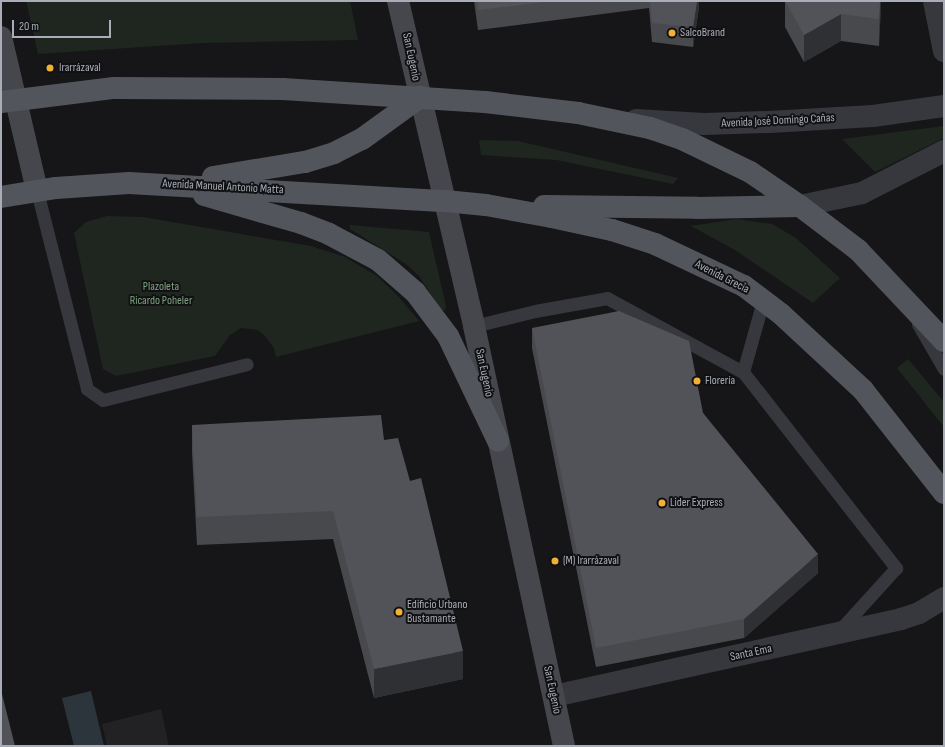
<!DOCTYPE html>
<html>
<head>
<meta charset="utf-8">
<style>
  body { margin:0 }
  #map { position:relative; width:945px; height:747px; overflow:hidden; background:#161618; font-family:"Sofia Sans Condensed",sans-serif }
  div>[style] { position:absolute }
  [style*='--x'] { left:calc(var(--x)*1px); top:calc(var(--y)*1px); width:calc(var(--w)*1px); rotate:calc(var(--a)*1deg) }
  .built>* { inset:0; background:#222225 }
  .green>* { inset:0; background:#1e261f }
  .water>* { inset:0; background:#2c353c }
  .service>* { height:13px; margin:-6.5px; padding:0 6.5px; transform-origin:6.5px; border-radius:6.5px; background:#37383d }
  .minor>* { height:22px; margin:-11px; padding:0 11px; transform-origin:11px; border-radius:11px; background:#37383d }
  .tertiary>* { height:22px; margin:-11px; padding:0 11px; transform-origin:11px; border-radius:11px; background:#37383d }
  .secondary>* { height:22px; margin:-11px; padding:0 11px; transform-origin:11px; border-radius:11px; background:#45474d }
  .primary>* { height:22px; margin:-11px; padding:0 11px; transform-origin:11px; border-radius:11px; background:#53555c }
  .wall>* { inset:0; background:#47494d }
  .shaded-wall>* { inset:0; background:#2f3033 }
  .building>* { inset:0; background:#525359 }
  .dots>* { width:11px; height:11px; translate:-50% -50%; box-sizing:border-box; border:2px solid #111113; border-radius:50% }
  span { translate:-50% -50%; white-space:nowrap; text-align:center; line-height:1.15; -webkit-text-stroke:4px #111113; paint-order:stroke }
  .poi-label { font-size:12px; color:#a8adb8 }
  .left { translate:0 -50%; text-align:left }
  .street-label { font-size:12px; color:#a8adb8 }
  .park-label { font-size:12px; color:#7fa381 }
  .frame { position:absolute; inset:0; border:2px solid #a8adb8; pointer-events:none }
  .scale { position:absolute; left:12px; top:20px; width:99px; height:18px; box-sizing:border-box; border:2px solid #a8adb8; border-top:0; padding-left:5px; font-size:12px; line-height:14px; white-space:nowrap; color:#a8adb8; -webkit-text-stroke:3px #111113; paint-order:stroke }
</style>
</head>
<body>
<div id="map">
  <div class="built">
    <i style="clip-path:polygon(161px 709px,169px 746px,107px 746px,102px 724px)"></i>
  </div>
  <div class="green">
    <i style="clip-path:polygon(26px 1px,350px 1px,358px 40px,202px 43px,38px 54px)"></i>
    <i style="clip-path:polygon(944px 126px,944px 138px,875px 172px,842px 139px)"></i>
    <i style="clip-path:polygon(479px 140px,518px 141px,678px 178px,673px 184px,556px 160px,481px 155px)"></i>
    <i style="clip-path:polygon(107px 216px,143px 217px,311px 246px,345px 257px,377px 276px,399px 297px,419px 321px,276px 357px,274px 348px,266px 337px,258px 330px,241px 328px,230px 335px,215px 356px,116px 376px,103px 369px,74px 233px,86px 222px)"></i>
    <i style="clip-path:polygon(736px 219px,772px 224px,796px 238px,840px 278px,813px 303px,735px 250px,691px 226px)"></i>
    <i style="clip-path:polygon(350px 225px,429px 232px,446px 306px,445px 311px,440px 309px,419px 276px,406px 264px,350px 229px)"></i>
    <i style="clip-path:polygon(908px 359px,944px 402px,944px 427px,897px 368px)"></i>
  </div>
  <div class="water">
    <i style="clip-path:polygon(91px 691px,104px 746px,74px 746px,62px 698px)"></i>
  </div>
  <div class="service">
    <i style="--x:37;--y:191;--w:204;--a:75.8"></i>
    <i style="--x:87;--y:389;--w:19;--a:35"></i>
    <i style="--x:103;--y:400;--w:148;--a:-14"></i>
    <i style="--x:918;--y:324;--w:52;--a:60"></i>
    <i style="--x:474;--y:326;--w:63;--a:-13.8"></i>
    <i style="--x:535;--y:311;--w:73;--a:-10.2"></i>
    <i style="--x:607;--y:298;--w:155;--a:28.6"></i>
    <i style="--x:743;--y:372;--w:249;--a:52"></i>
    <i style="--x:896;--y:568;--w:86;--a:132.2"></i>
    <i style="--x:743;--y:372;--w:74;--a:-74.3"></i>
  </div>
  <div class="minor">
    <i style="--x:554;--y:696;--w:355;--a:-12.5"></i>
    <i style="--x:901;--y:619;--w:19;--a:-18"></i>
    <i style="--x:919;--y:613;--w:29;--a:-31"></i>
  </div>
  <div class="tertiary">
    <i style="--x:934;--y:1;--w:51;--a:78.7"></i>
    <i style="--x:636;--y:120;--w:68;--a:3.4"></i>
    <i style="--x:704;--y:124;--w:65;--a:-1.8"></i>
    <i style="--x:769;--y:122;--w:104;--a:-3.3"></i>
    <i style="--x:873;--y:116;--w:72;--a:-8"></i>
    <i style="--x:800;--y:206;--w:63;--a:-11.8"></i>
    <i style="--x:862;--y:193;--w:92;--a:-27.1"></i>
  </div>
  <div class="secondary">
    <i style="--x:398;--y:1;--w:334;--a:76.8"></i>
    <i style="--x:474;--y:326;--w:430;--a:77.9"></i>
    <i style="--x:1;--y:37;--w:158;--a:76.8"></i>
  </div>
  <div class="primary">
    <i style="--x:1;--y:102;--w:114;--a:-7.1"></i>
    <i style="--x:114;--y:88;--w:169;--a:0.3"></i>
    <i style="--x:283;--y:89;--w:202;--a:3.7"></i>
    <i style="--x:485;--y:102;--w:94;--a:6.7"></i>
    <i style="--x:578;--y:113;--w:74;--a:11.8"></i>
    <i style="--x:650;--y:128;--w:34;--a:19"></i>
    <i style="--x:682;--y:139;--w:76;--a:25.9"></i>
    <i style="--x:750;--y:172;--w:60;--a:34.2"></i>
    <i style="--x:800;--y:206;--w:73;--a:37.2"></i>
    <i style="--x:858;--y:250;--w:125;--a:46.6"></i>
    <i style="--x:213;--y:177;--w:93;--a:-9.3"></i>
    <i style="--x:305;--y:162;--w:30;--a:-17"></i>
    <i style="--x:334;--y:153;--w:31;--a:-27"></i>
    <i style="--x:362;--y:139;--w:72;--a:-35.9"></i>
    <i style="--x:204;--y:195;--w:101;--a:16.1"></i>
    <i style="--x:301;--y:223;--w:30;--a:21"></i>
    <i style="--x:329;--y:234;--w:55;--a:28"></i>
    <i style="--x:378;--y:260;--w:49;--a:40.9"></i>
    <i style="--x:415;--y:292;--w:55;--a:53.1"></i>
    <i style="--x:448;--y:336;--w:116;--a:64.5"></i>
    <i style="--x:1;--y:197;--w:56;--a:-9.3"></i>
    <i style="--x:56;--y:188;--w:73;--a:-3.9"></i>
    <i style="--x:129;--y:183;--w:317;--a:3.3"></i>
    <i style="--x:445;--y:201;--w:41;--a:5.6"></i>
    <i style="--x:486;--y:205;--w:67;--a:10.3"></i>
    <i style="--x:552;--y:217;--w:61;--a:12.2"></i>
    <i style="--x:612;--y:230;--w:45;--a:18"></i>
    <i style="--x:655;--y:244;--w:98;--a:25.3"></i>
    <i style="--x:744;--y:286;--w:46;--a:37.1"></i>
    <i style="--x:781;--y:314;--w:112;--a:42.8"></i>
    <i style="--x:863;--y:390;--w:131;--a:51.8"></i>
    <i style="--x:544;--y:206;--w:153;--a:0.7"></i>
    <i style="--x:697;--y:208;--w:103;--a:-1.1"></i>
  </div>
  <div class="wall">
    <i style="clip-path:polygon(474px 1px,699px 1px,699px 7px,693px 47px,652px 42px,649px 8px,478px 30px)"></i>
    <i style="clip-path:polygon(785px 1px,881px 1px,879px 46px,841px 41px,804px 62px,785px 27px)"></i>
    <i style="clip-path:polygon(532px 328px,703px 413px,818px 573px,744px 638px,596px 667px,532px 348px)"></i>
    <i style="clip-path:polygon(192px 425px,384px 440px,463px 679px,374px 698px,333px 539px,197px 545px,192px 453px)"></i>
  </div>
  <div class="shaded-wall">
    <i style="clip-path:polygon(697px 1px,699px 1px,699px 7px,693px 47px,693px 27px)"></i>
    <i style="clip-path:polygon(880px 1px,881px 1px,881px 10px,879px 46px)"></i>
    <i style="clip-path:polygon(841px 14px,841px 41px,804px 62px,804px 35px)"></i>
    <i style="clip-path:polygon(818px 554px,818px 573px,744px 638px,744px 619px)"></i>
    <i style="clip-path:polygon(463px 651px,463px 679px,374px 698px,374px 669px)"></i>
  </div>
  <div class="building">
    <i style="clip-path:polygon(477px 1px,553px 1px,478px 10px)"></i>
    <i style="clip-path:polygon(650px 1px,697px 1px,693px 27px,652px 23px)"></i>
    <i style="clip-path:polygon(785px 1px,880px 1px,879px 19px,841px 14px,804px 35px)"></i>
    <i style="clip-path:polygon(619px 311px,689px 341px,703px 413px,818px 554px,744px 619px,596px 648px,532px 328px)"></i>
    <i style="clip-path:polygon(381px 415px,384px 440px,398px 438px,410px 481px,421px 478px,463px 651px,374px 669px,333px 511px,197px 517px,192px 425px)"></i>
    <i style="clip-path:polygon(1px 690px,15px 746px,1px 746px)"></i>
  </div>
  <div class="dots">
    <i style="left:672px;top:33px;background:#f2b134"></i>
    <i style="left:50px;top:68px;background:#f2b134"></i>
    <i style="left:697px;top:381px;background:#f2b134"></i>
    <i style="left:662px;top:503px;background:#f2b134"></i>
    <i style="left:555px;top:561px;background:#f2b134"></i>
    <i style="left:399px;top:612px;background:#f2b134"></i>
  </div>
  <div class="poi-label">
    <span class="left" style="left:680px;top:33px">SalcoBrand</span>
    <span class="left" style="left:59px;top:68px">Irarrázaval</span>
    <span class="left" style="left:705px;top:381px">Florería</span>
    <span class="left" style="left:670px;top:503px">Lider Express</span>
    <span class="left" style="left:563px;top:561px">(M) Irarrázaval</span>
    <span class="left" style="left:407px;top:612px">Edificio Urbano<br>Bustamante</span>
  </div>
  <div class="street-label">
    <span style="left:411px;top:57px;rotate:78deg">San Eugenio</span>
    <span style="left:778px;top:121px;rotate:-3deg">Avenida José Domingo Cañas</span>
    <span style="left:223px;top:187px;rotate:3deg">Avenida Manuel Antonio Matta</span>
    <span style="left:722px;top:277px;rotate:27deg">Avenida Grecia</span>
    <span style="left:484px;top:373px;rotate:78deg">San Eugenio</span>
    <span style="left:751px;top:653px;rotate:-12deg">Santa Ema</span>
    <span style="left:552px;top:690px;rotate:78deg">San Eugenio</span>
  </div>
  <div class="park-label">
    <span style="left:161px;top:294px">Plazoleta<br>Ricardo Poheler</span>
  </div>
  <div class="frame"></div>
  <div class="scale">20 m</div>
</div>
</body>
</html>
